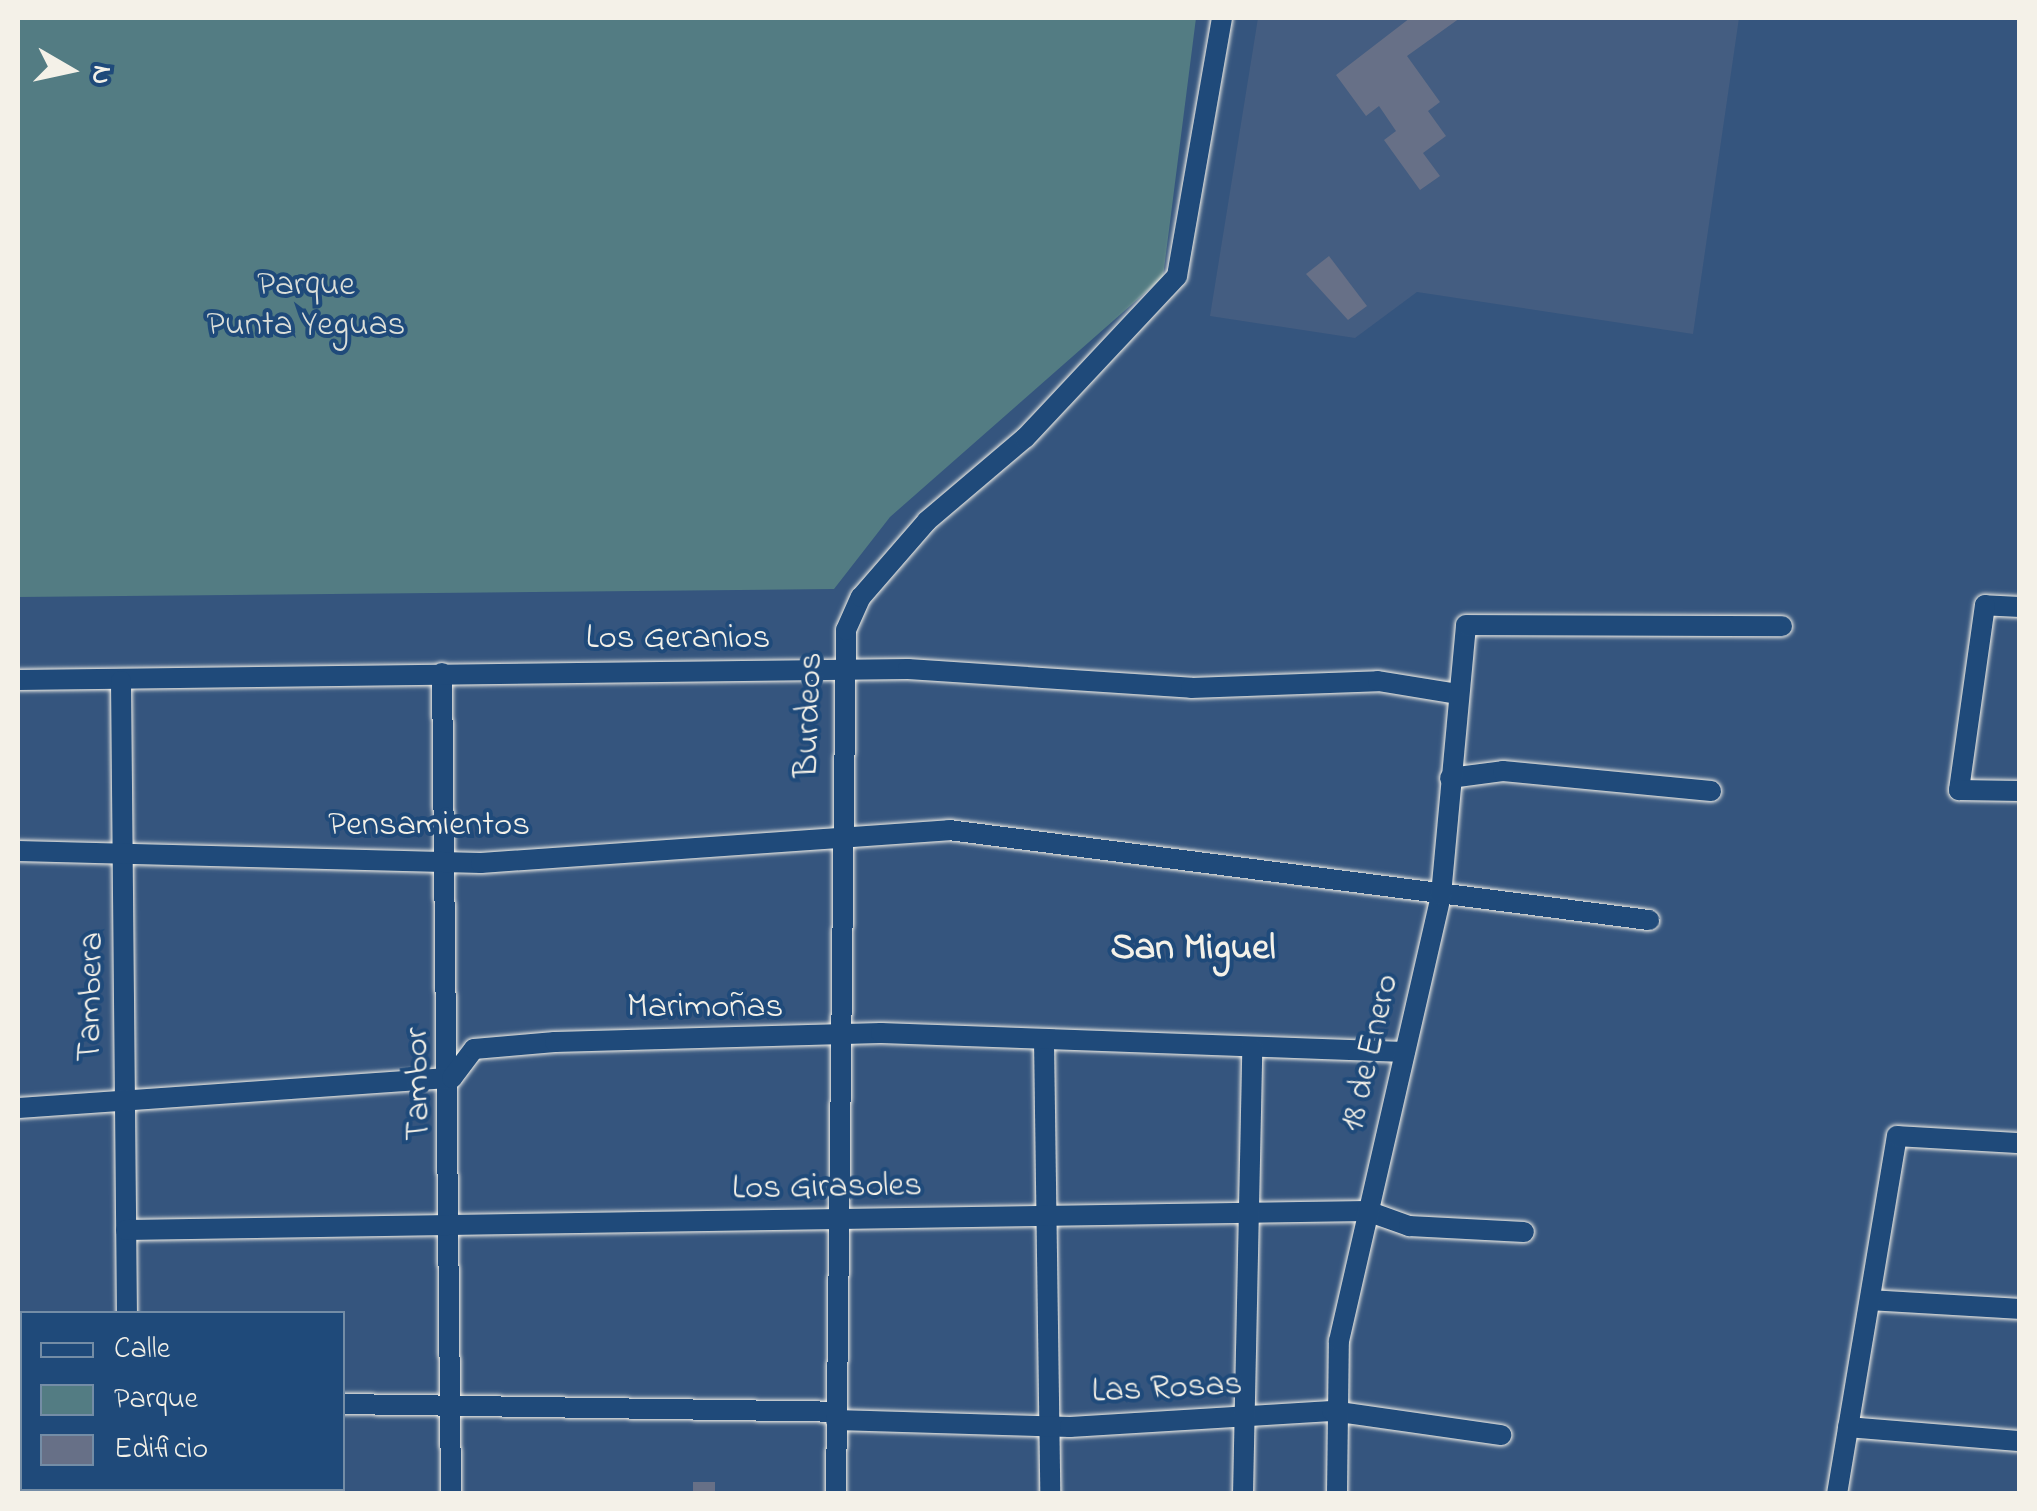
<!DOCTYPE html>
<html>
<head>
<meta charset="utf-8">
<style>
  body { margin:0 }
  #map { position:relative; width:2037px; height:1511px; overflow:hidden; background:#35557e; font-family:"Indie Flower",sans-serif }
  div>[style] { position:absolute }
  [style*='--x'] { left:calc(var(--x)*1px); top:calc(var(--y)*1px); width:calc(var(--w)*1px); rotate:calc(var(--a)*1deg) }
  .built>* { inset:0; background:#445d81 }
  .green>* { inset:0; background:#537c83 }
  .building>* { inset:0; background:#677087; transform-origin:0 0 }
  .roads { filter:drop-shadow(0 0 2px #f4f1e8) drop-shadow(0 0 2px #f4f1e8) }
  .minor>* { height:20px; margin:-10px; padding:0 10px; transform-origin:10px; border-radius:10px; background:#1f4a7a }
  span { translate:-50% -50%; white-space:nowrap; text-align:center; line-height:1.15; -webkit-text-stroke:8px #1f4a7a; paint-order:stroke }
  .park-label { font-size:35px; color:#dcdfd9 }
  .street-label { font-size:35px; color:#f4f1e8 }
  .neighbourhood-label { font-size:38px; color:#f4f1e8; font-weight:700 }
  .frame { position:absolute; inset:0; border:20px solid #f4f1e8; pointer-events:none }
  .legend { position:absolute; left:20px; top:1311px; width:325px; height:180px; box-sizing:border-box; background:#1f4a7a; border:2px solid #748da6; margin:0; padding:12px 18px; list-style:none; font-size:30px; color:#f4f1e8 }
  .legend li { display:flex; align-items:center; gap:20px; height:50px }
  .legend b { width:50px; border:2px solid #748da6 }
  .north { position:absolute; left:20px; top:20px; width:100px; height:100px; -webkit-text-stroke:8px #1f4a7a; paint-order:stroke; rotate:99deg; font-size:28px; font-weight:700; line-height:40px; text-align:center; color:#f4f1e8 }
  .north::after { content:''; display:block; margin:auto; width:35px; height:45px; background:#f4f1e8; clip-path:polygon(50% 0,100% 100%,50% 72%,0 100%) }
</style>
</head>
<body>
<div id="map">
  <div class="built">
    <i style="clip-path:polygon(1258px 18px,1739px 18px,1693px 334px,1417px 292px,1355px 338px,1210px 316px)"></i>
  </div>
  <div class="green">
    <i style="clip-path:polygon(18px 18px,1196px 18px,1163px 277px,890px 517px,834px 589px,18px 597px)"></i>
  </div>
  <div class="building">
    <i style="clip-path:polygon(1410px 18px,1460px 18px,1407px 56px,1440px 102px,1428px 111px,1446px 136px,1423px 153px,1440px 176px,1420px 190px,1384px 140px,1396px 131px,1379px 106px,1366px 116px,1336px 75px)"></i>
    <i style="clip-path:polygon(1329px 256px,1367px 306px,1348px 320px,1306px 274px)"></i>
    <i style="left:693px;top:1482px;width:22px;height:11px"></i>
  </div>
  <div class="roads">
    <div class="minor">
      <i style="--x:2020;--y:607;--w:35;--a:-177"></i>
      <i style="--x:1985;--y:605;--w:187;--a:98"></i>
      <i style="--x:1959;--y:790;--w:61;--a:0.9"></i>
      <i style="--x:442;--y:673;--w:821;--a:89.37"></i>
      <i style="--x:18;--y:680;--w:890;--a:-0.71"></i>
      <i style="--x:908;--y:669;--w:284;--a:3.8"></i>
      <i style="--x:1191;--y:688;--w:187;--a:-2.1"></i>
      <i style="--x:1378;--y:681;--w:80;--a:9.3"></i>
      <i style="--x:121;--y:681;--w:633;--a:89.46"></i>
      <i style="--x:1450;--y:778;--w:53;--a:-7.5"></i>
      <i style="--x:1503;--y:771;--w:209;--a:5.5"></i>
      <i style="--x:18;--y:851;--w:463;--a:1.5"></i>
      <i style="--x:481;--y:863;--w:469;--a:-4"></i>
      <i style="--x:949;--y:830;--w:706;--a:7.33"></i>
      <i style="--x:1044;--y:1040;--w:454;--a:89.2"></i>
      <i style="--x:18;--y:1108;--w:435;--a:-4"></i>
      <i style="--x:452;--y:1078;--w:36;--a:-53"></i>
      <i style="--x:474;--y:1049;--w:81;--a:-4.9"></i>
      <i style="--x:555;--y:1042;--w:326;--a:-1.6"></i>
      <i style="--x:881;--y:1033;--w:524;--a:2.08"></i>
      <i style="--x:126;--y:1230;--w:1241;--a:-0.88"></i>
      <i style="--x:1367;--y:1211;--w:45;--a:19.7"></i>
      <i style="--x:1409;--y:1226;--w:115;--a:3"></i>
      <i style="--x:1870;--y:1300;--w:150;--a:3.4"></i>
      <i style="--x:18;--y:1350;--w:4;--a:14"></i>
      <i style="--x:342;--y:1404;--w:494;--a:0.9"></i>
      <i style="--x:18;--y:1418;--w:4;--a:0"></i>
      <i style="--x:836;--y:1420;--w:234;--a:1.7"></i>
      <i style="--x:1070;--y:1427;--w:262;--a:-3.5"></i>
      <i style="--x:1332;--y:1411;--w:171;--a:8.1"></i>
      <i style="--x:1848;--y:1427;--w:173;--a:4.7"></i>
      <i style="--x:125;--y:1488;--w:6;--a:81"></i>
      <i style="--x:836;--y:1494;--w:864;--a:-89.34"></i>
      <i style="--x:846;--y:630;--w:36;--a:-66"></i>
      <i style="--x:861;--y:597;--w:101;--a:-49"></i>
      <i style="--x:927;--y:521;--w:128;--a:-40.3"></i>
      <i style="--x:1025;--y:438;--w:222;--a:-46.8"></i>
      <i style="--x:1177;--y:276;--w:262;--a:-80.1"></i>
      <i style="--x:1243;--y:1494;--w:446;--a:-88.8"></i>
      <i style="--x:1337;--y:1494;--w:153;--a:-89.3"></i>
      <i style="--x:1339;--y:1341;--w:458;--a:-77.1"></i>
      <i style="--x:1441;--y:895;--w:271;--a:-84.7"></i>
      <i style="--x:1466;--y:625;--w:316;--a:0.2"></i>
      <i style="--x:1837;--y:1494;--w:363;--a:-80.5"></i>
      <i style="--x:1897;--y:1136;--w:123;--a:3.3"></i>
    </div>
  </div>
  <div class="park-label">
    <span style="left:306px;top:306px">Parque<br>Punta Yeguas</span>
  </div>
  <div class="street-label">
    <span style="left:678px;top:639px">Los Geranios</span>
    <span style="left:810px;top:715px;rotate:-88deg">Burdeos</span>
    <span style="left:429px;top:826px">Pensamientos</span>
    <span style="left:92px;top:997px;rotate:-89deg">Tambera</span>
    <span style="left:705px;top:1008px">Marimoñas</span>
    <span style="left:1371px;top:1053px;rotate:-77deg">18 de Enero</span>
    <span style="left:419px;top:1084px;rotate:-91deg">Tambor</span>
    <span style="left:827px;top:1188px;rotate:-1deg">Los Girasoles</span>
    <span style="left:1167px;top:1389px;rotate:-3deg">Las Rosas</span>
  </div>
  <div class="neighbourhood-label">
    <span style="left:1193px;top:950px">San Miguel</span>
  </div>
  <div class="frame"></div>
  <ul class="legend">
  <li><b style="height:12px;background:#1f4a7a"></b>Calle</li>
  <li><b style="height:28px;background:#537c83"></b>Parque</li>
  <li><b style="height:28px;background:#677087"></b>Edificio</li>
  </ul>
  <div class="north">N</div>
</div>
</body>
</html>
